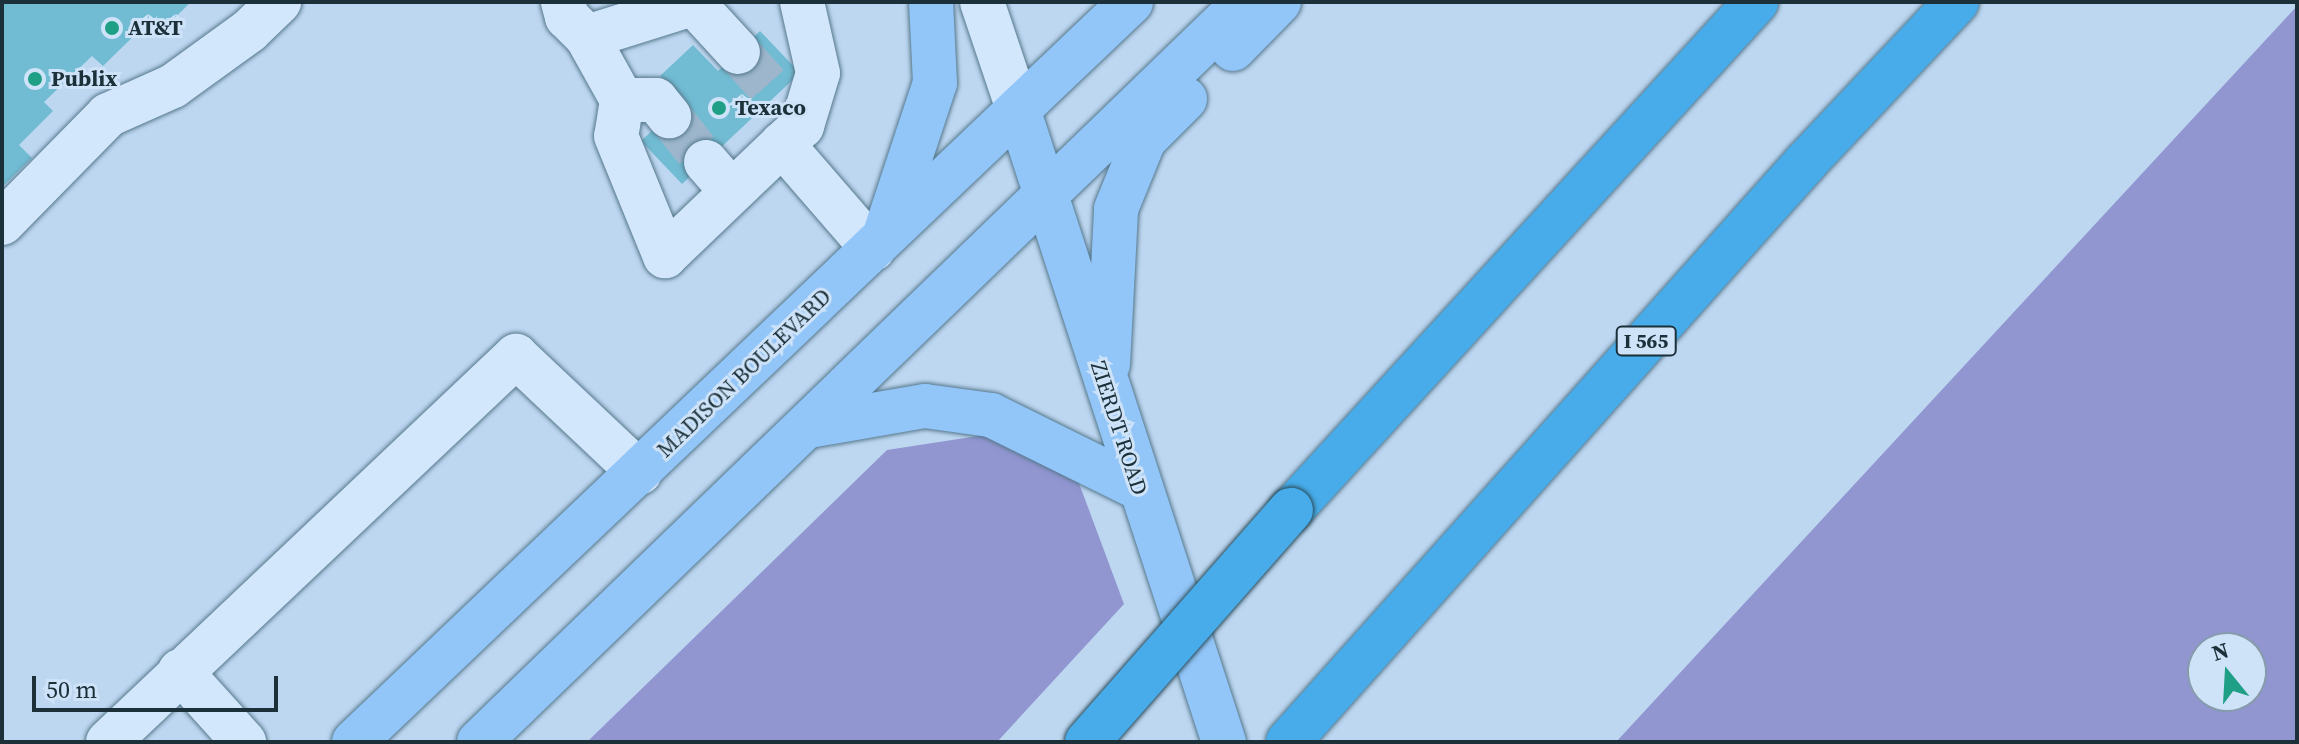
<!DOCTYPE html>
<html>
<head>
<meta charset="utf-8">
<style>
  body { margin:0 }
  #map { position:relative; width:2299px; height:744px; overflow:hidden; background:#bed7f1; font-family:"Source Serif 4",serif }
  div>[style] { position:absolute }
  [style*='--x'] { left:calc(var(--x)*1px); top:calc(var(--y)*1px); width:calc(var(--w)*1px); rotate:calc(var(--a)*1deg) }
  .green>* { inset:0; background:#9196d0 }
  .building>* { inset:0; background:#71bcd3 }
  .minor-tunnel>* { height:44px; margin-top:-22px; transform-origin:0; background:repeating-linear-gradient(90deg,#9db6cc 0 44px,transparent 0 66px) }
  .roads { filter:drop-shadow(0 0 2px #55788b) drop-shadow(0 0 2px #55788b) }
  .minor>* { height:44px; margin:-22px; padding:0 22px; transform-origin:22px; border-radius:22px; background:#d2e6fc }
  .major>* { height:44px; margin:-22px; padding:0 22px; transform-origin:22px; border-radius:22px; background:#92c5f8 }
  .highway>* { height:44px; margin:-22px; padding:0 22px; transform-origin:22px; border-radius:22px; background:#47ace9 }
  .bridges { filter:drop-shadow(0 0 2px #2a4b58) drop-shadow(0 0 2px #2a4b58) }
  .highway-bridge>* { height:44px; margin:-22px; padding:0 22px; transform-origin:22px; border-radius:22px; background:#47ace9 }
  .dots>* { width:22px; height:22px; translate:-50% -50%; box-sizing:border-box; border:4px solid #cee2f8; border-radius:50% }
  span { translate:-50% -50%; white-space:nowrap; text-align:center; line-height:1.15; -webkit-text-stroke:6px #cee2f8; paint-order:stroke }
  .shield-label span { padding:2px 6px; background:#cee2f8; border:2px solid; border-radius:6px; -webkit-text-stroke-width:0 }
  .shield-label { font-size:20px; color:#1b3039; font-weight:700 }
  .poi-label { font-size:22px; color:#1b3039; font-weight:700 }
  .left { translate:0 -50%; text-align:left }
  .street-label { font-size:22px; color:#1b3039 }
  .frame { position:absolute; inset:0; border:4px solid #1b3039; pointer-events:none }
  .north { position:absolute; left:2187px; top:632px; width:80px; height:80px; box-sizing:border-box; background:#cee2f8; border:2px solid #869bac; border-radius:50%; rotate:342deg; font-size:22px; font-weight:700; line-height:32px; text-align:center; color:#1b3039 }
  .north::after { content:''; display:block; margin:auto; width:28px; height:36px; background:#209f87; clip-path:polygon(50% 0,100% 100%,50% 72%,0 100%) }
  .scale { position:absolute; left:32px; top:676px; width:246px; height:36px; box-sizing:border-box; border:4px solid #1b3039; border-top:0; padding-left:10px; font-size:24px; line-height:28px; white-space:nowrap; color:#1b3039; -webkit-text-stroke:6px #cee2f8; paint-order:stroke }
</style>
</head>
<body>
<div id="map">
  <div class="green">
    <i style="clip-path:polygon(evenodd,2297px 6px,2297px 742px,1616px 742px,2297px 6px,2203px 648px,2251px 648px,2251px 696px,2203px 696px,2203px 648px)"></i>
    <i style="clip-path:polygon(991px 434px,1067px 451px,1124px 604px,997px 742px,587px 742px,887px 450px)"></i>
  </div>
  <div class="building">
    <i style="clip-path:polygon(2px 2px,191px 2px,156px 36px,145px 25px,103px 66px,92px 56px,44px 102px,53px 111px,19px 145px,32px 158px,2px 187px)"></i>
    <i style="clip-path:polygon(760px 31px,800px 73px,682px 184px,641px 141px,684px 101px,660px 76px,693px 45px,718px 71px)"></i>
  </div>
  <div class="minor-tunnel">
    <i style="--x:738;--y:52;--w:57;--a:48.5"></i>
    <i style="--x:669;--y:116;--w:59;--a:51.2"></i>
  </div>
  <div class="roads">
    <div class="minor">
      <i style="--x:563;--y:2;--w:16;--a:75"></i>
      <i style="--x:567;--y:17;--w:28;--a:45"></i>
      <i style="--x:587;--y:37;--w:72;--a:60.9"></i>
      <i style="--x:622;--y:100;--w:36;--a:99"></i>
      <i style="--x:616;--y:136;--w:130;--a:67.8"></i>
      <i style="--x:665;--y:256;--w:162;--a:-43.7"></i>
      <i style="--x:782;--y:144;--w:139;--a:49.1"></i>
      <i style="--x:982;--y:2;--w:116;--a:71.4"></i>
      <i style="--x:694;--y:4;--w:65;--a:47.5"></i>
      <i style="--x:587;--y:37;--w:117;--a:-17.4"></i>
      <i style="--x:622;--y:100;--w:34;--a:0"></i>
      <i style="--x:656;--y:100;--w:21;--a:51"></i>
      <i style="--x:782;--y:144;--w:27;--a:-42"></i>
      <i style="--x:802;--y:126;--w:55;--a:-73.2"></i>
      <i style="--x:818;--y:73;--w:73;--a:-102.7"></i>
      <i style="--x:706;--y:162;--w:37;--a:49"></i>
      <i style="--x:2;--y:223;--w:151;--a:-45.5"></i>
      <i style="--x:108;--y:115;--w:71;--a:-24"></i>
      <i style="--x:173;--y:86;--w:94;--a:-35.9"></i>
      <i style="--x:249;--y:31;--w:42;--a:-44"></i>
      <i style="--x:180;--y:671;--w:96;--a:48"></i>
      <i style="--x:108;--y:742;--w:562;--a:-43.41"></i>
      <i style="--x:516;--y:356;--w:170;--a:43.3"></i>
    </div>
    <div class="major">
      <i style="--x:1233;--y:49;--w:66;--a:-45.6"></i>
      <i style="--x:1019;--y:112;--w:663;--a:71.98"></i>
      <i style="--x:886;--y:231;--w:156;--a:-71.7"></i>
      <i style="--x:935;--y:83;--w:81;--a:-92.8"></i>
      <i style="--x:1108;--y:364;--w:155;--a:-87"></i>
      <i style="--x:1116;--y:209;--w:74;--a:-67.9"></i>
      <i style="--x:1144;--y:140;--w:58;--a:-45"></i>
      <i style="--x:809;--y:426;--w:118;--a:-9.8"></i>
      <i style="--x:925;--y:406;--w:67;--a:7.8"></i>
      <i style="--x:991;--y:415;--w:165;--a:26.3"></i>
      <i style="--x:354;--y:742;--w:1073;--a:-43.6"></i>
      <i style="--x:479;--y:742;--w:1065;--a:-44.01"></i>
    </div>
    <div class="highway">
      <i style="--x:1291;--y:510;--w:689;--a:-47.53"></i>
      <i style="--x:1288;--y:742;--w:778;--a:-48.23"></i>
      <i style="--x:1806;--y:162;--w:220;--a:-46.7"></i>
    </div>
  </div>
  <div class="bridges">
    <div class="highway-bridge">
      <i style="--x:1087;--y:742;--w:309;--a:-48.7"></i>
    </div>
  </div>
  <div class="dots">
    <i style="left:112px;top:28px;background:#209f87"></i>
    <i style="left:35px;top:79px;background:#209f87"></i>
    <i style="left:719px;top:108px;background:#209f87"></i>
  </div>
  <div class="shield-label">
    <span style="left:1646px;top:341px">I 565</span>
  </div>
  <div class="poi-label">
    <span class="left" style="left:128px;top:28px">AT&amp;T</span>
    <span class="left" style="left:51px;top:79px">Publix</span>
    <span class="left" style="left:735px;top:108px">Texaco</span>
  </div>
  <div class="street-label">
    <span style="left:744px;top:373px;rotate:-44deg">MADISON BOULEVARD</span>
    <span style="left:1119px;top:428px;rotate:72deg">ZIERDT ROAD</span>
  </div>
  <div class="frame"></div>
  <div class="north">N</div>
  <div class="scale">50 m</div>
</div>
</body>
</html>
